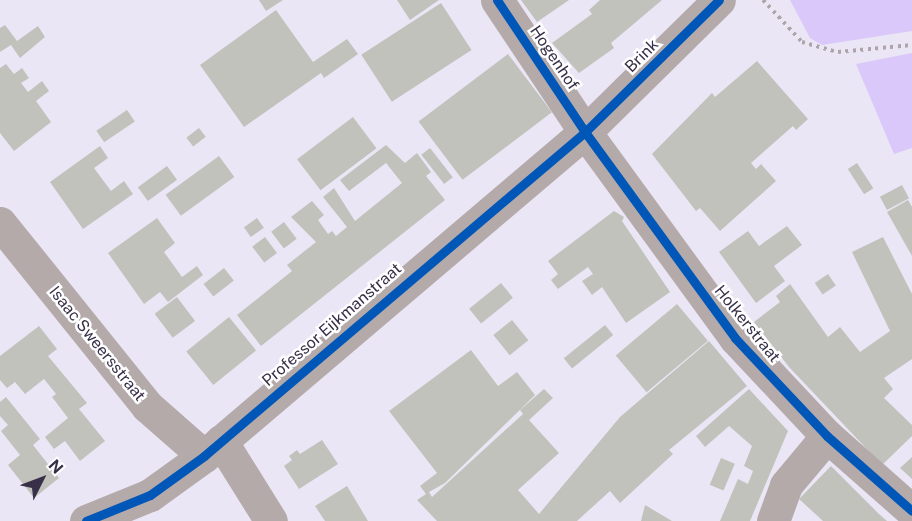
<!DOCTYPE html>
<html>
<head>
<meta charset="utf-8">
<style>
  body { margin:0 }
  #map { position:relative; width:912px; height:521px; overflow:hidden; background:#ebe6f5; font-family:"Public Sans",sans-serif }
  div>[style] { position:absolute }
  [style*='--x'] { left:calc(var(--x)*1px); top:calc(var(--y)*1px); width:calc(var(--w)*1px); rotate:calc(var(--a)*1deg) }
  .green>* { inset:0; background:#d9c8f9 }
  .building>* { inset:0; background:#c1c2bb; transform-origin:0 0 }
  .path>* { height:4px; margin-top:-2px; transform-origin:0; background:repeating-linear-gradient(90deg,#ada5a8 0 3px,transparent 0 7.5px) }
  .minor>* { height:33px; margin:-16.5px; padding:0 16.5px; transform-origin:16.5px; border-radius:16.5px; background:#b4aaaa }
  .cycleway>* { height:9px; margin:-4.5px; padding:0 4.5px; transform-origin:4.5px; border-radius:4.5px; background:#0057b8 }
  span { translate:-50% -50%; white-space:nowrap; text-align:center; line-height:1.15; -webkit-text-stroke:5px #fff; paint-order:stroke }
  .street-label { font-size:16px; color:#382f49 }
  .north { position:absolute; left:12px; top:449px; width:60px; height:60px; -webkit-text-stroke:4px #fff; paint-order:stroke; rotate:48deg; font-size:16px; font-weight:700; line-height:24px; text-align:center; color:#382f49 }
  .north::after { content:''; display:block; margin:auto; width:21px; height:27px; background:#382f49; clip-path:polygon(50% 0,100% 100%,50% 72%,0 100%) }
</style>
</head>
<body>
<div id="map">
  <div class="green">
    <i style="clip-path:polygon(790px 0,912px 0,912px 31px,822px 45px,810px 38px)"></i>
    <i style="clip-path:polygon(912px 53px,912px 148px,894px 154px,856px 64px)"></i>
  </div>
  <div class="building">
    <i style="clip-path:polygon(259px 0,283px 0,266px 11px)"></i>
    <i style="clip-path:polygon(397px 0,439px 0,410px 20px)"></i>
    <i style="clip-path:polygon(521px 0,569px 0,537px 22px)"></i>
    <i style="clip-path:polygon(600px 0,662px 0,611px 43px,614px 48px,579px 73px,552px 43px,592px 14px,589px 10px)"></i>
    <i style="left:441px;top:3px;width:56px;height:95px;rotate:57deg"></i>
    <i style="clip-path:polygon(276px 10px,313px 62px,347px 39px,358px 54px,324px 78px,321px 73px,244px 127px,200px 65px)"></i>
    <i style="clip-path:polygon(5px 25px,17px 41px,38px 26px,45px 37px,20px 58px,11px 45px,0 52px,0 28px)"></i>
    <i style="left:508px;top:54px;width:73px;height:112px;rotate:53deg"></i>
    <i style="clip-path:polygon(757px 61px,808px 119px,796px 130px,793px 126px,751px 163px,756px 169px,761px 164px,776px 181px,720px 231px,700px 208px,696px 211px,652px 154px,712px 93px,715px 97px)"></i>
    <i style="clip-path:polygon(6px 64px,14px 74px,22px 68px,29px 78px,21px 83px,28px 92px,42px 81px,49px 91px,36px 101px,51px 122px,14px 151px,0 133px,0 68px)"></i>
    <i style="left:127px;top:110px;width:14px;height:37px;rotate:56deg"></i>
    <i style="left:353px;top:117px;width:39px;height:70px;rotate:53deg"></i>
    <i style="left:199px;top:128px;width:11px;height:16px;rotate:52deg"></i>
    <i style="clip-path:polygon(386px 145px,405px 163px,417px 153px,431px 172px,426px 176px,445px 200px,261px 346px,237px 315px,292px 271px,287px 265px,316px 242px,291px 217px,312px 201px,324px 215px,318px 220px,328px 234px,332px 231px,336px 236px,347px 227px,323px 197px,334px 188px,355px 221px,402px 183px,386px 163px,349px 191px,340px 180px)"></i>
    <i style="clip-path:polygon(100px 146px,108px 158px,94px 168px,111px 191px,124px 181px,133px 194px,83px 229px,50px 182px)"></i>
    <i style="left:430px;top:148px;width:37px;height:11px;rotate:52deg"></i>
    <i style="left:219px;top:156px;width:26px;height:66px;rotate:54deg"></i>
    <i style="left:857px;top:163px;width:30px;height:11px;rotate:57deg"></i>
    <i style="left:167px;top:166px;width:17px;height:36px;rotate:54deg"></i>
    <i style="left:902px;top:185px;width:15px;height:25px;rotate:62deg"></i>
    <i style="clip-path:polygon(908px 200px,912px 207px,912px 256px,887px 212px)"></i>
    <i style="clip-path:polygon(614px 211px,624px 217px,622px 221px,670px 292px,626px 323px,602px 287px,592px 295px,582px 281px,593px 274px,588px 267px,558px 289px,551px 280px,558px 274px,548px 261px)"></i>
    <i style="clip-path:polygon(157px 218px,175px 243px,164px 252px,182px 277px,197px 266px,203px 275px,168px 302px,160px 292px,144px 304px,108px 253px)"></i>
    <i style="left:257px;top:218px;width:12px;height:16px;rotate:55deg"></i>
    <i style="left:284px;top:222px;width:21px;height:16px;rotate:53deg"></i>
    <i style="clip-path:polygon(787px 226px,802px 245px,774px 266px,785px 281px,756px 303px,719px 252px,748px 231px,759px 246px)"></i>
    <i style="left:265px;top:237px;width:20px;height:16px;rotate:53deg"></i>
    <i style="clip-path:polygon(883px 237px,912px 294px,912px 359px,884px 378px,893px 389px,884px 398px,912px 425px,912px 436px,882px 465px,789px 367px,754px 322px,780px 302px,776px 296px,790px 284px,828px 337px,840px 327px,860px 352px,890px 331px,852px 252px)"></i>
    <i style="left:224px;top:268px;width:16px;height:26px;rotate:52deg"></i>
    <i style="left:828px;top:274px;width:14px;height:16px;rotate:56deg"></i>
    <i style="left:501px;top:283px;width:19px;height:41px;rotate:51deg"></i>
    <i style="left:177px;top:297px;width:30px;height:28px;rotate:53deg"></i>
    <i style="left:677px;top:304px;width:48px;height:80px;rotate:50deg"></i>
    <i style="left:229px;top:317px;width:43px;height:55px;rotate:51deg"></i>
    <i style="left:512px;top:320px;width:26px;height:24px;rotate:51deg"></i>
    <i style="left:605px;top:325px;width:13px;height:53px;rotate:51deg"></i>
    <i style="clip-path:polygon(39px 326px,57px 349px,48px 356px,87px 403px,79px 409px,105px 441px,80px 461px,65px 441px,54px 449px,45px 437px,68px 418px,52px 397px,56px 394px,44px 379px,25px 394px,15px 382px,7px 388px,0 380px,0 356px)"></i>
    <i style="clip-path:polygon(709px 341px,747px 386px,669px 450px,673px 454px,620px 503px,610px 491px,577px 521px,437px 521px,417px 500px,426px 494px,420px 486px,437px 473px,389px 411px,471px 350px,498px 386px,517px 372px,535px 395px,445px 483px,429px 492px,432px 497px,523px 414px,520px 410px,544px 389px,553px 398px,529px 420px,559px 453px,518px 490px,539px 514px,620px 417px)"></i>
    <i style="clip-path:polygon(749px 389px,788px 431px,750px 521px,720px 521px,738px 479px,748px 484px,753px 471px,744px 466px,752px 446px,729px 426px,705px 447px,696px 436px)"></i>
    <i style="clip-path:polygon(6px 397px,40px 439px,33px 445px,59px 478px,34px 498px,8px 465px,20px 455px,1px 431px,8px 425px,0 416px,0 402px)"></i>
    <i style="clip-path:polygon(322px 440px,338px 464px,299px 489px,284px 466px,292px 460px,289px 456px,297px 450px,300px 454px)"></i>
    <i style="clip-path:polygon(912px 457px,912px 479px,900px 468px)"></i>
    <i style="left:721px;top:458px;width:15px;height:29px;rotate:23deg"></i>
    <i style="clip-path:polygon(831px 466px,879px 514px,887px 521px,823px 521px,799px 499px)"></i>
    <i style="clip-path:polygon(347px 486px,368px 521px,325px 521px,315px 506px)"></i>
    <i style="clip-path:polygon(645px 505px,672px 521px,641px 521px)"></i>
  </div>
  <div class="path">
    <i style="--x:763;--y:0;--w:57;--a:47.1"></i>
    <i style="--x:802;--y:42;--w:37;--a:16"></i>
    <i style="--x:838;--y:52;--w:74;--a:-5.4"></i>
  </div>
  <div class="minor">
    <i style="--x:497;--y:0;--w:159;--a:56.3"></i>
    <i style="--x:585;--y:132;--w:255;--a:53.9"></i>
    <i style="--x:735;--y:338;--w:134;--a:46.8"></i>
    <i style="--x:827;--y:436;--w:113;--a:41.4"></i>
    <i style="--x:0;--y:223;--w:235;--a:51.2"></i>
    <i style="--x:147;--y:406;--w:76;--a:41.3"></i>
    <i style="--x:221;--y:441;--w:94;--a:58"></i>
    <i style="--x:86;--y:521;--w:69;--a:-22.1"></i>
    <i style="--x:150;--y:495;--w:67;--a:-35.8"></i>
    <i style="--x:204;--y:456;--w:500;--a:-40.38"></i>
    <i style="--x:585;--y:132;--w:188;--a:-44.6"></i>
    <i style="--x:773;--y:521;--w:38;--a:-70"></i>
    <i style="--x:786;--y:485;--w:64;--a:-50.1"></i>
  </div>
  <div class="cycleway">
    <i style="--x:497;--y:0;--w:159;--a:56.3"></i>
    <i style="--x:585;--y:132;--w:255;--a:53.9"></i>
    <i style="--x:735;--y:338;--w:134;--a:46.8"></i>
    <i style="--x:827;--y:436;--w:113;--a:41.4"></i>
    <i style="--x:86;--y:521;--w:69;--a:-22.1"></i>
    <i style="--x:150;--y:495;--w:67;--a:-35.8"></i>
    <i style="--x:204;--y:456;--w:500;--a:-40.38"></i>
    <i style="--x:585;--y:132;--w:188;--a:-44.6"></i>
  </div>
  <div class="street-label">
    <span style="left:642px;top:56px;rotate:-45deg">Brink</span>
    <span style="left:554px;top:58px;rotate:56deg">Hogenhof</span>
    <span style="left:747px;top:324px;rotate:51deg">Holkerstraat</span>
    <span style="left:332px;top:325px;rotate:-41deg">Professor Eijkmanstraat</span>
    <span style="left:97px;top:344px;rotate:51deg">Isaac Sweersstraat</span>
  </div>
  <div class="north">N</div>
</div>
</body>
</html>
